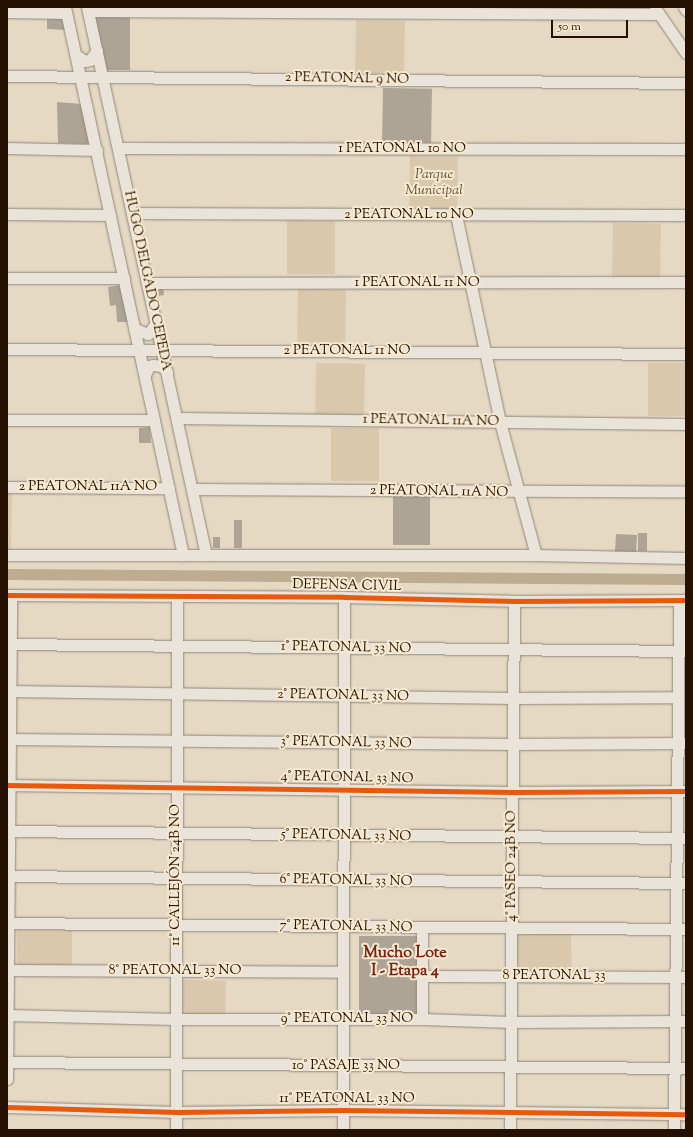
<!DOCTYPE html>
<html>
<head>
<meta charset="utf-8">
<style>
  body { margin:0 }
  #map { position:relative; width:693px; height:1137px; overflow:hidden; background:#e5d9c4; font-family:"Sorts Mill Goudy",serif }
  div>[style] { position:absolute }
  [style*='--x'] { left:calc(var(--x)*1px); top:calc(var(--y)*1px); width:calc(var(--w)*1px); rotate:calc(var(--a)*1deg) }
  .green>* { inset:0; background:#d9c8ac; transform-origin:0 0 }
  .canal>* { height:11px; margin:-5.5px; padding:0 5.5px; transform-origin:5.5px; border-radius:5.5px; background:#bdac90 }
  .building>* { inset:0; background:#ada496; transform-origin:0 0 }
  .roads { filter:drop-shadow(0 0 1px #908779) drop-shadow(0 0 1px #908779) }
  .minor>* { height:11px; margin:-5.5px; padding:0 5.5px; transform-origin:5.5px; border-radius:5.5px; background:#e9e3d9 }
  .cycleway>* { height:5px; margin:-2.5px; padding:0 2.5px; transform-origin:2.5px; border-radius:2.5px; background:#e8590c }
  span { translate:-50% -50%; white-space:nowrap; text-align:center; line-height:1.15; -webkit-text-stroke:4px #f7e9d0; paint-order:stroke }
  .street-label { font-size:14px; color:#251102 }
  .park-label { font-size:14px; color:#604c36; font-style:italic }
  .quarter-label { font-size:16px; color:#7a1f14; font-weight:700 }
  .frame { position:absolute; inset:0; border:8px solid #251102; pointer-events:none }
  .scale { position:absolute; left:551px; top:20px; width:77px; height:18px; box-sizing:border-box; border:2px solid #251102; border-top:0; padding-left:5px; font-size:12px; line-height:14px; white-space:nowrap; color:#251102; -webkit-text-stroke:3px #f7e9d0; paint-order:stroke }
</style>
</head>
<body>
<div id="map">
  <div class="green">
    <i style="left:356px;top:20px;width:49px;height:54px;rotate:1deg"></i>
    <i style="left:410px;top:156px;width:48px;height:54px;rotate:1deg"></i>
    <i style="left:287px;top:221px;width:48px;height:53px"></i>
    <i style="left:613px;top:223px;width:48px;height:54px;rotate:1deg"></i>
    <i style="left:298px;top:289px;width:48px;height:54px;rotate:1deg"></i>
    <i style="left:316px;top:363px;width:49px;height:54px;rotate:1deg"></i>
    <i style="left:648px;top:363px;width:38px;height:53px"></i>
    <i style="left:331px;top:428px;width:48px;height:53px"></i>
    <i style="clip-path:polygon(7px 493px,12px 493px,11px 549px,7px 549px)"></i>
    <i style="left:72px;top:930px;width:37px;height:55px;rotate:90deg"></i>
    <i style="left:571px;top:934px;width:39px;height:54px;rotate:89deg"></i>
    <i style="left:183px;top:980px;width:43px;height:37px;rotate:1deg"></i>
  </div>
  <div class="canal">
    <i style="--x:7;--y:574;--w:679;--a:0.42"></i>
  </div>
  <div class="building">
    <i style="clip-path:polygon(47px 14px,62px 14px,66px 30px,47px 29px)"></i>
    <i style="clip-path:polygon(130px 14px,130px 70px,107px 70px,95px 16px)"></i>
    <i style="left:383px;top:88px;width:49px;height:54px;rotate:1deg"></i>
    <i style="clip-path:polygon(57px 102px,82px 104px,89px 144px,58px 143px)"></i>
    <i style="clip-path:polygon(121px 285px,129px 322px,117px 322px,116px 305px,110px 306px,108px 287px)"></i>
    <i style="clip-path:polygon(163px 287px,164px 295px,158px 296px,157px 290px)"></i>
    <i style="clip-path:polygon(150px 427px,151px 443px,139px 443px,139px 428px)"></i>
    <i style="left:393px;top:494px;width:37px;height:51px"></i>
    <i style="left:234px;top:520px;width:8px;height:28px"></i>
    <i style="left:638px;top:533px;width:9px;height:18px"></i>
    <i style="left:616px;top:534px;width:21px;height:20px;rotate:3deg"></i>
    <i style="left:213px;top:537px;width:7px;height:11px"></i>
    <i style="left:359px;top:936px;width:58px;height:80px"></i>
  </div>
  <div class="roads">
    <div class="minor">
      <i style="--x:65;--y:7;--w:561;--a:77.85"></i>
      <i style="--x:87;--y:7;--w:561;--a:77.75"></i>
      <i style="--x:684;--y:7;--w:4;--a:56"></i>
      <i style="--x:655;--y:8;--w:55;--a:55.4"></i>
      <i style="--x:88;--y:11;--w:571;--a:0.3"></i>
      <i style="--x:7;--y:12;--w:59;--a:1"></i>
      <i style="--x:76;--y:55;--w:11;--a:34"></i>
      <i style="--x:85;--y:61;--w:5;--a:-11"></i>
      <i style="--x:90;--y:60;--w:12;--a:-55"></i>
      <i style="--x:7;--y:76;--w:679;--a:0.59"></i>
      <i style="--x:7;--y:148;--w:90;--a:1.3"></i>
      <i style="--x:118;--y:148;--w:568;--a:0.1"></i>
      <i style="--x:132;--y:213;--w:554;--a:0.21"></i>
      <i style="--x:7;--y:214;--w:103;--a:0.6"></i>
      <i style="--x:456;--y:215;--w:212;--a:78"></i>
      <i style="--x:500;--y:422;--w:138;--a:74.9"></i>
      <i style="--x:7;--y:278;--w:117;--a:0"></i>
      <i style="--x:147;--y:283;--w:539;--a:-0.11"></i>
      <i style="--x:135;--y:329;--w:14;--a:21"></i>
      <i style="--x:148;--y:334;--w:14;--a:-54"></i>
      <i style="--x:7;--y:349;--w:679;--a:0.42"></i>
      <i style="--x:145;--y:375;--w:10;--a:-66"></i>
      <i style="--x:149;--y:366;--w:4;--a:-14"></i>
      <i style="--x:153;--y:365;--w:9;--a:6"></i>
      <i style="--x:162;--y:366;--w:8;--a:50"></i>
      <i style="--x:177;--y:418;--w:509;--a:0.68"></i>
      <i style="--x:7;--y:420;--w:147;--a:0"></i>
      <i style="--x:7;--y:487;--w:162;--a:0.4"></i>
      <i style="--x:192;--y:489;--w:494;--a:0.3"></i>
      <i style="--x:7;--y:555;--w:529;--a:0"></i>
      <i style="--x:536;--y:555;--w:150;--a:1.1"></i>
      <i style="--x:7;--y:595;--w:337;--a:0.3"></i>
      <i style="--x:344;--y:597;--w:173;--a:1.3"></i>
      <i style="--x:517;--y:601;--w:169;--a:-0.3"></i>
      <i style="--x:7;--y:644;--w:679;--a:0.59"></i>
      <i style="--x:7;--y:691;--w:506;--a:0.79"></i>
      <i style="--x:513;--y:698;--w:165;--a:-0.3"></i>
      <i style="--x:7;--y:739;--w:506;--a:0.57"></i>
      <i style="--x:513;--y:744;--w:173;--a:-0.3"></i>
      <i style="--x:7;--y:785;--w:506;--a:0.79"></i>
      <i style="--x:513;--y:792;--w:173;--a:-0.3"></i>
      <i style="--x:7;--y:831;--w:679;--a:0.59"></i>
      <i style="--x:7;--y:876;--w:679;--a:0.59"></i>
      <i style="--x:7;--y:923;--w:679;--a:0.51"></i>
      <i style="--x:7;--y:970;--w:336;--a:0.3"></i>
      <i style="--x:422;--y:976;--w:264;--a:0.2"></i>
      <i style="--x:7;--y:1015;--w:168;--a:1.4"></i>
      <i style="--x:175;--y:1019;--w:247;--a:0"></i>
      <i style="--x:422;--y:1019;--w:89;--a:1.9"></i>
      <i style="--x:511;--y:1022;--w:175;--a:-0.3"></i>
      <i style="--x:422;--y:1019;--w:91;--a:-90"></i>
      <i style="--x:7;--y:1062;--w:679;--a:0.51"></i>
      <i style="--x:7;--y:1079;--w:484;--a:-89.5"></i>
      <i style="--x:7;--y:1107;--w:170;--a:1.7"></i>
      <i style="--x:177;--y:1112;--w:166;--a:-0.7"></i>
      <i style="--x:343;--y:1110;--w:343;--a:0.7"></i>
      <i style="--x:176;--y:1130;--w:534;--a:-89.89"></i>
      <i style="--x:343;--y:1130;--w:533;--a:-89.89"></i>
      <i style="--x:510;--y:1130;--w:529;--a:-89.57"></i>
      <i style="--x:674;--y:1130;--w:530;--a:-89.46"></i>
    </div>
  </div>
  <div class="cycleway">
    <i style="--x:7;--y:595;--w:337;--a:0.3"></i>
    <i style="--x:344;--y:597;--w:173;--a:1.3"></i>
    <i style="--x:517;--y:601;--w:169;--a:-0.3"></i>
    <i style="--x:7;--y:785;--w:506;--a:0.79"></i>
    <i style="--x:513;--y:792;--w:173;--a:-0.3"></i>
    <i style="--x:7;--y:1107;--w:170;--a:1.7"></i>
    <i style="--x:177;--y:1112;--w:166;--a:-0.7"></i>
    <i style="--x:343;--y:1110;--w:343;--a:0.7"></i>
  </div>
  <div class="street-label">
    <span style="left:347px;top:79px;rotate:1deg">2 PEATONAL 9 NO</span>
    <span style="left:402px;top:149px">1 PEATONAL 10 NO</span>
    <span style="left:409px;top:215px">2 PEATONAL 10 NO</span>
    <span style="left:147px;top:281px;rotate:78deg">HUGO DELGADO CEPEDA</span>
    <span style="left:417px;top:283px">1 PEATONAL 11 NO</span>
    <span style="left:347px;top:351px">2 PEATONAL 11 NO</span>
    <span style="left:431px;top:421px;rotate:1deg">1 PEATONAL 11A NO</span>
    <span style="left:88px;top:487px">2 PEATONAL 11A NO</span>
    <span style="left:439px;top:492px;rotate:1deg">2 PEATONAL 11A NO</span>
    <span style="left:347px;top:586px;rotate:1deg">DEFENSA CIVIL</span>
    <span style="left:346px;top:648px;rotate:1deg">1° PEATONAL 33 NO</span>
    <span style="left:343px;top:696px;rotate:1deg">2° PEATONAL 33 NO</span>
    <span style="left:346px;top:743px;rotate:1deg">3° PEATONAL 33 NO</span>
    <span style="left:347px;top:778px;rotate:1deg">4° PEATONAL 33 NO</span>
    <span style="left:346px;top:836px;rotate:1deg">5° PEATONAL 33 NO</span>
    <span style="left:512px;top:866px;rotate:-90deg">4° PASEO 24B NO</span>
    <span style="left:176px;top:875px;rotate:-90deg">11° CALLEJÓN 24B NO</span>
    <span style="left:346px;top:881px;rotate:1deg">6° PEATONAL 33 NO</span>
    <span style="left:346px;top:927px;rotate:1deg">7° PEATONAL 33 NO</span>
    <span style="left:175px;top:971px">8° PEATONAL 33 NO</span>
    <span style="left:554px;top:976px">8 PEATONAL 33</span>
    <span style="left:347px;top:1019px">9° PEATONAL 33 NO</span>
    <span style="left:346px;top:1066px">10° PASAJE 33 NO</span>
    <span style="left:347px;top:1099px">11° PEATONAL 33 NO</span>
  </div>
  <div class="park-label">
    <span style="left:434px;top:183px">Parque<br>Municipal</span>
  </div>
  <div class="quarter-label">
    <span style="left:405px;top:963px">Mucho Lote<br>I - Etapa 4</span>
  </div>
  <div class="frame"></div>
  <div class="scale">50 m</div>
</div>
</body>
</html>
